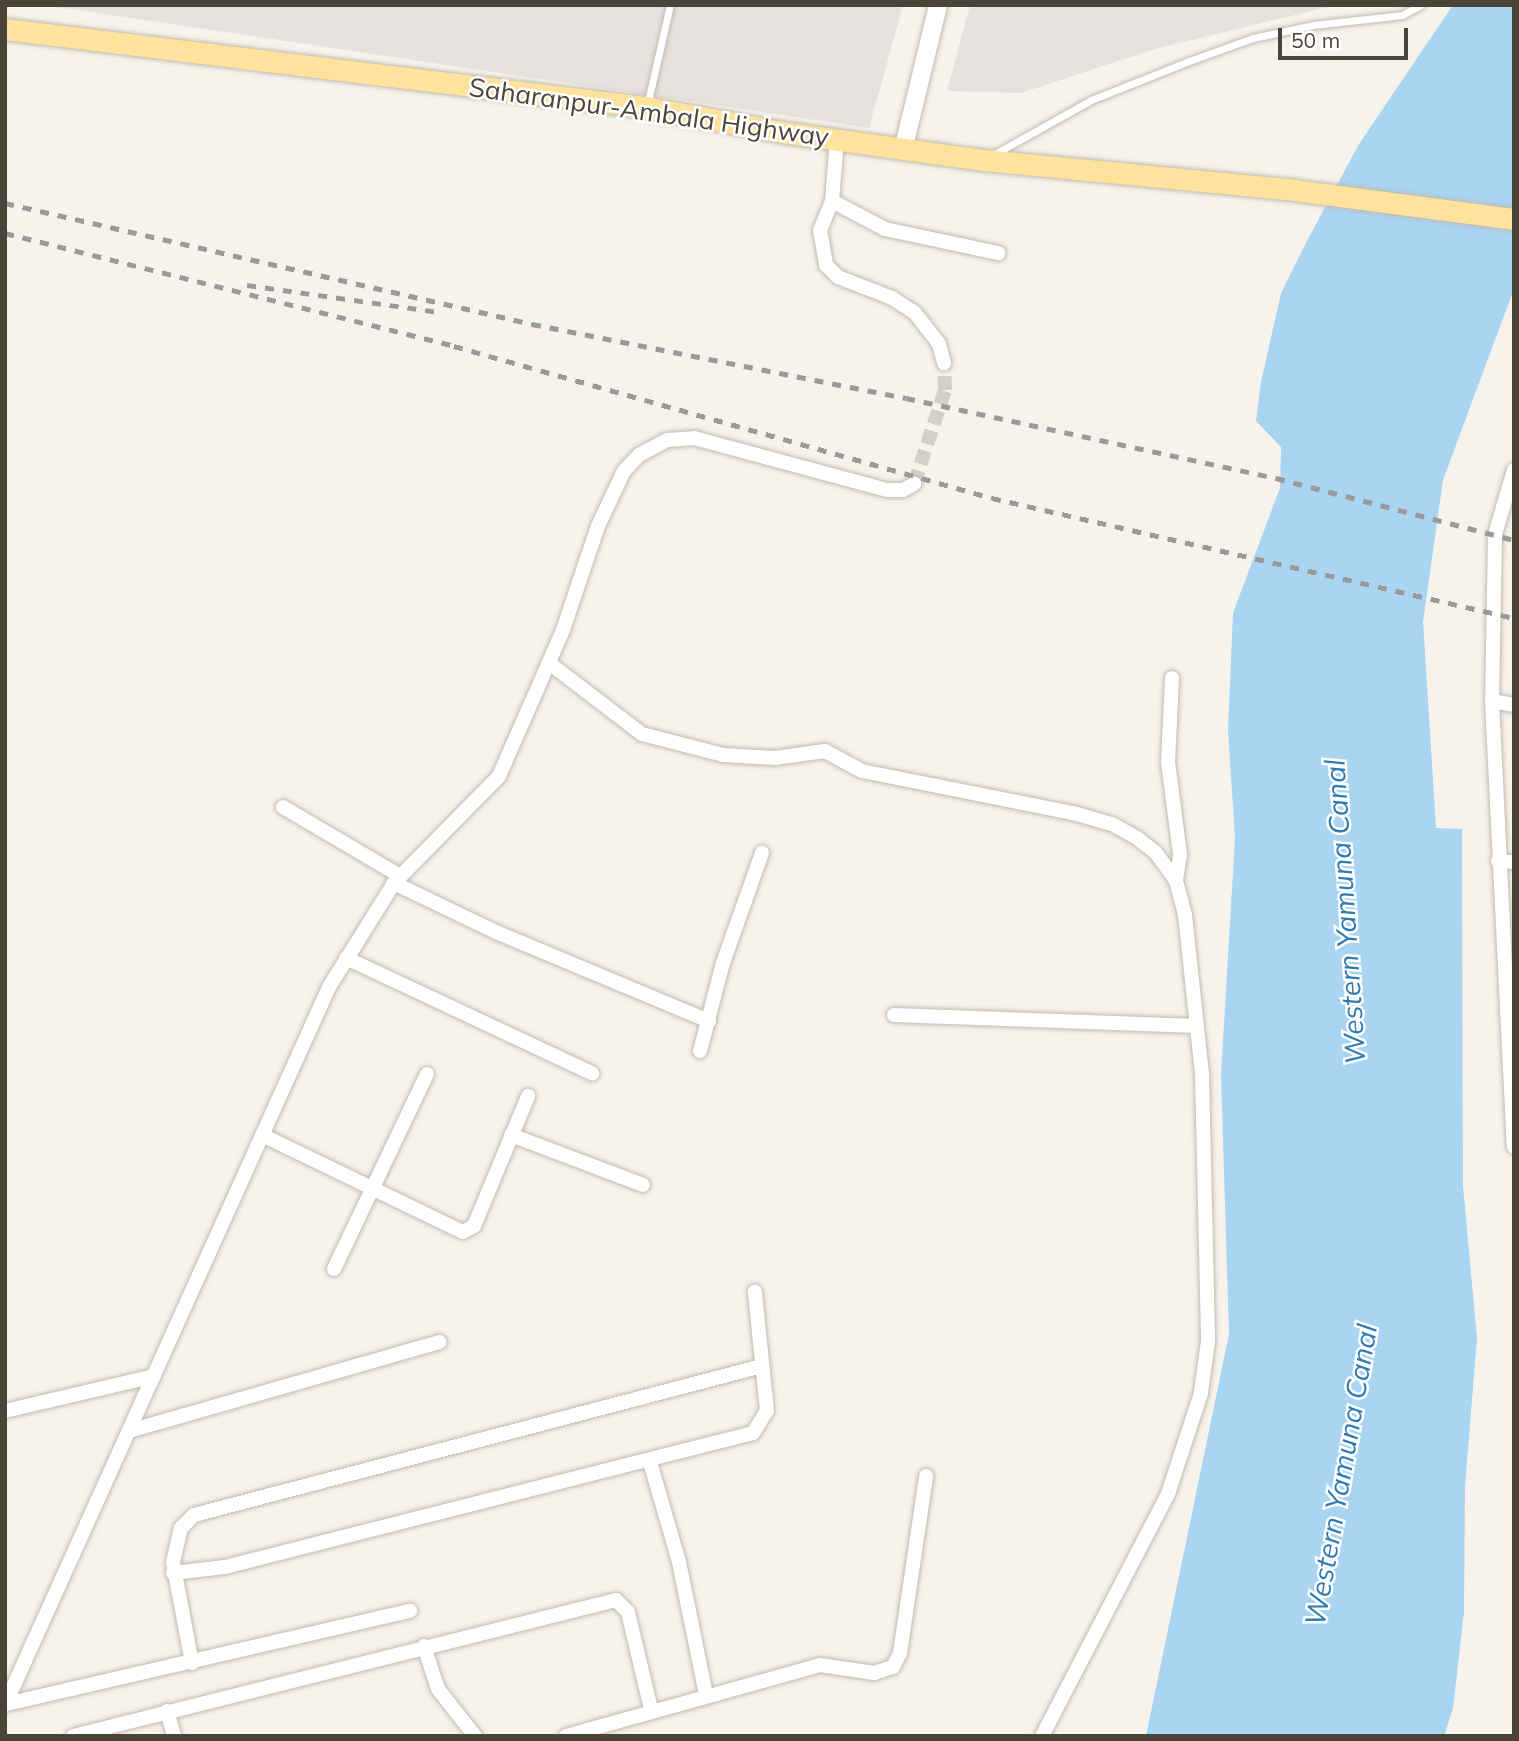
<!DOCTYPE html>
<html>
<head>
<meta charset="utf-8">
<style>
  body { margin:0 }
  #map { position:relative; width:1519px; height:1741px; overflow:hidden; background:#f6f3ec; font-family:Mulish,sans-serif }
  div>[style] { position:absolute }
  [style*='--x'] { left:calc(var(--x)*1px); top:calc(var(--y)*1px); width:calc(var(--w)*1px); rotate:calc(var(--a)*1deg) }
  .industrial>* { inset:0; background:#e6e2dd }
  .water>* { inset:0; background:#a9d4f2 }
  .minor-tunnel>* { height:14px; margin-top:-7px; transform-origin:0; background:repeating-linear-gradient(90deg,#d4d0c8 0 14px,transparent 0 21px) }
  .roads { filter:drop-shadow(0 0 2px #c2bbae) drop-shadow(0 0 2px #c2bbae) }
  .service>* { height:7px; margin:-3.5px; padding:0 3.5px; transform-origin:3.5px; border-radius:3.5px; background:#fff }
  .minor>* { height:14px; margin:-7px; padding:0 7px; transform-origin:7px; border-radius:7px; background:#fff }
  .tertiary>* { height:18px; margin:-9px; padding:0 9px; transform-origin:9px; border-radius:9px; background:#fff }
  .primary>* { height:21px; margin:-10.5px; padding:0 10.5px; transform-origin:10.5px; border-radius:10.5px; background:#ffe39c }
  .rail>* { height:5px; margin-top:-2.5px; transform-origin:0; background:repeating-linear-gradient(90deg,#9a9a9a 0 9px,transparent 0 18px) }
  span { translate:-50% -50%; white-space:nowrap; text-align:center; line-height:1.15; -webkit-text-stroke:5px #fff; paint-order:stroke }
  .street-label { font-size:26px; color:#4b4439 }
  .water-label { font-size:28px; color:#2e7ab2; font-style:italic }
  .frame { position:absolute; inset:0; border:7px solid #4b4439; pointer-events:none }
  .scale { position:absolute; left:1278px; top:28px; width:130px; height:32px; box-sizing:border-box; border:4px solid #4b4439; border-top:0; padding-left:9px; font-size:21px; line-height:24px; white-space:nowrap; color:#4b4439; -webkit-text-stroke:5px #fff; paint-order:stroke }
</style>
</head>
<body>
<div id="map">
  <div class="industrial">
    <i style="clip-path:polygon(44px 5px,903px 5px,869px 128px)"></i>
    <i style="clip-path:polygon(970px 5px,1336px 5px,1155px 49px,1021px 93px,947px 91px)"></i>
  </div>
  <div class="water">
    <i style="clip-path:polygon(1453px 5px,1514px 5px,1514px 289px,1443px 480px,1423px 622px,1436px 828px,1462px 829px,1463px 1186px,1477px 1338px,1465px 1486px,1464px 1612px,1453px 1708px,1444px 1736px,1146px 1736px,1229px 1334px,1221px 1075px,1235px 838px,1228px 730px,1233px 613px,1280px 488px,1281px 447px,1256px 421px,1261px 382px,1281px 293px,1307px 241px,1359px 144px)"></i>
  </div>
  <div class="minor-tunnel">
    <i style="--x:914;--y:484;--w:99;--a:-71.7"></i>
    <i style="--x:945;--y:390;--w:27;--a:-92"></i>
  </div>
  <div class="roads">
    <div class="service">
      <i style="--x:647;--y:106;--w:104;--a:-77.2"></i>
      <i style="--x:991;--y:156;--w:115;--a:-29.2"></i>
      <i style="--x:1091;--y:100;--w:105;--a:-21.7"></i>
      <i style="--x:1189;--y:61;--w:68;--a:-19.8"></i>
      <i style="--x:1253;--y:38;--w:61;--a:-12.2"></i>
      <i style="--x:1313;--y:25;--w:90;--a:-6.4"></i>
      <i style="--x:1402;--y:15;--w:21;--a:-28"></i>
    </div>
    <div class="minor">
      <i style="--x:837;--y:139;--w:62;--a:94.6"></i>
      <i style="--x:832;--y:201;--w:31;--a:112"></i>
      <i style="--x:820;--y:230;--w:36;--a:80"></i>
      <i style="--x:826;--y:265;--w:17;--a:45"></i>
      <i style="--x:838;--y:277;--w:58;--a:21.3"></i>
      <i style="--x:892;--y:298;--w:27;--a:33"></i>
      <i style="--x:915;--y:313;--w:39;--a:52"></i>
      <i style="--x:939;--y:344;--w:20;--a:75"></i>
      <i style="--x:832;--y:201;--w:60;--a:27.8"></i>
      <i style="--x:885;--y:229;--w:116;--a:12"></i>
      <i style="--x:1514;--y:470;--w:67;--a:106.5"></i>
      <i style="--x:1495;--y:534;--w:167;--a:91"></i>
      <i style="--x:1492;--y:701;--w:446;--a:87.2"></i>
      <i style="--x:549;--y:663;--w:117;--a:37.4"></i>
      <i style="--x:642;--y:734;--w:84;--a:14.5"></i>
      <i style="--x:723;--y:755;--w:52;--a:3.3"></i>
      <i style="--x:775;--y:758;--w:50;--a:-8"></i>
      <i style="--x:825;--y:751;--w:42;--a:28.4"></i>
      <i style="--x:862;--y:771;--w:215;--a:11.3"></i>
      <i style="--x:1073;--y:813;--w:41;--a:15.8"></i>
      <i style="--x:1112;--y:824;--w:29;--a:29"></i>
      <i style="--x:1137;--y:838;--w:24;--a:38"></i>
      <i style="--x:1156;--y:853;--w:34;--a:54"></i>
      <i style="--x:1176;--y:881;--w:35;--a:75"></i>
      <i style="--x:1185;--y:915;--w:159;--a:83.9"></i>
      <i style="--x:1202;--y:1073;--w:268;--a:88.7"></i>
      <i style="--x:1208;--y:1341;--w:52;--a:97.7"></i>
      <i style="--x:1201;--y:1393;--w:106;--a:108.1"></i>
      <i style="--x:1168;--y:1494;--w:273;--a:117.5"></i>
      <i style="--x:1172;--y:678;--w:84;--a:92.7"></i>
      <i style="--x:1168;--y:762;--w:94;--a:82.6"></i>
      <i style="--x:1180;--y:855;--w:26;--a:99"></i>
      <i style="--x:1492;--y:701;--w:22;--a:10"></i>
      <i style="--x:283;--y:807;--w:136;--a:30.5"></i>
      <i style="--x:1498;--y:861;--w:16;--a:4"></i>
      <i style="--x:394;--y:883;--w:113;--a:25.7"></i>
      <i style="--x:496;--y:932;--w:231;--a:22.7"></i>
      <i style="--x:346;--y:958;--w:272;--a:25.1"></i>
      <i style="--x:894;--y:1015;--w:303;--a:2.1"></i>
      <i style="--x:700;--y:1051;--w:91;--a:-75.4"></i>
      <i style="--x:723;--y:963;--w:117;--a:-70.5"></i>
      <i style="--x:262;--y:1135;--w:223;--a:25.8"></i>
      <i style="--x:463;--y:1232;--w:13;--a:-29"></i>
      <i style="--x:474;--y:1226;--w:141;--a:-67.4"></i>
      <i style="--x:511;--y:1135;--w:141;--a:20.7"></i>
      <i style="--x:334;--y:1269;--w:216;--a:-64.5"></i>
      <i style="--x:5;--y:1411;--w:153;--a:-13.2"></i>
      <i style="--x:129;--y:1431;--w:323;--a:-16"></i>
      <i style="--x:650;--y:1462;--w:104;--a:73.8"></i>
      <i style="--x:679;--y:1562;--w:136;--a:78.5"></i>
      <i style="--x:173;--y:1573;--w:52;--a:-6.6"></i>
      <i style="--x:225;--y:1567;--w:545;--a:-14.24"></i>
      <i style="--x:753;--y:1433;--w:26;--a:-58"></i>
      <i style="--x:767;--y:1411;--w:120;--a:-95.8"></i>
      <i style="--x:424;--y:1646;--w:45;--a:72"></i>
      <i style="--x:438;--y:1689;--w:60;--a:51.8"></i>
      <i style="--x:192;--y:1663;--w:103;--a:-100.7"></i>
      <i style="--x:173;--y:1562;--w:35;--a:-77"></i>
      <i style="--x:181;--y:1528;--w:18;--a:-45"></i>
      <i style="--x:194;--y:1515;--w:587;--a:-14.7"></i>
      <i style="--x:6;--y:1704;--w:415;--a:-13"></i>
      <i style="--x:5;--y:1705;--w:788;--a:-65.71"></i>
      <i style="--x:329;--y:987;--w:123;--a:-58"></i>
      <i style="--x:394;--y:883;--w:150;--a:-45.5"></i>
      <i style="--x:499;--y:776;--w:159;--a:-66.3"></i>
      <i style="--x:563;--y:630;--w:110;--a:-71.4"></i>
      <i style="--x:598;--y:526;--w:61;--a:-64.7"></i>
      <i style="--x:624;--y:471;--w:22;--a:-47"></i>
      <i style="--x:639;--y:455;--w:32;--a:-28"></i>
      <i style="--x:667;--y:440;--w:27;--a:-4"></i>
      <i style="--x:694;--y:438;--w:200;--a:15.1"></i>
      <i style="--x:887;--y:490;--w:16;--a:0"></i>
      <i style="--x:903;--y:490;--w:13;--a:-29"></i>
      <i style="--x:167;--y:1711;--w:26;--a:74"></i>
      <i style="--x:73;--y:1736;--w:560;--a:-14.06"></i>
      <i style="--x:616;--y:1600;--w:17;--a:45"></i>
      <i style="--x:628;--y:1612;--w:100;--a:76.7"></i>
      <i style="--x:566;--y:1736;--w:264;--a:-15.6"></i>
      <i style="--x:820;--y:1665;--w:55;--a:8.4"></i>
      <i style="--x:874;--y:1673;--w:20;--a:-18"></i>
      <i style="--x:893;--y:1667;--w:16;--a:-63"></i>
      <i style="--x:900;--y:1653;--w:179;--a:-81.6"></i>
    </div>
    <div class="tertiary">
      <i style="--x:904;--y:146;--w:145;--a:-76.4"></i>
    </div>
    <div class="primary">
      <i style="--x:5;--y:29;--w:646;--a:6.94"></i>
      <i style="--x:646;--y:107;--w:138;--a:10.4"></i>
      <i style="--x:782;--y:132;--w:204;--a:7.9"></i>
      <i style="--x:984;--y:160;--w:311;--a:5.5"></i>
      <i style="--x:1294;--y:190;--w:222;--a:7.5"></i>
    </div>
  </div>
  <div class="rail">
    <i style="--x:5;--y:203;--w:541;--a:12.93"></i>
    <i style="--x:532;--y:324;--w:381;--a:11.2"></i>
    <i style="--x:906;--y:398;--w:379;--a:12.2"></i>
    <i style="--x:1276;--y:478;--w:246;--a:14.6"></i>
    <i style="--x:5;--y:233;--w:463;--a:14.1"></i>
    <i style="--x:454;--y:346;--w:559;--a:15.78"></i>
    <i style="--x:992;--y:498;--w:536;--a:12.95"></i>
    <i style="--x:247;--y:285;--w:193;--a:8"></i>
  </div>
  <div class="street-label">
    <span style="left:649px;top:112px;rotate:8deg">Saharanpur-Ambala Highway</span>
  </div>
  <div class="water-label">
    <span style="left:1345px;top:912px;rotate:-94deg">Western Yamuna Canal</span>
    <span style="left:1341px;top:1475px;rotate:-80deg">Western Yamuna Canal</span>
  </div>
  <div class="frame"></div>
  <div class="scale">50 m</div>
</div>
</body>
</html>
